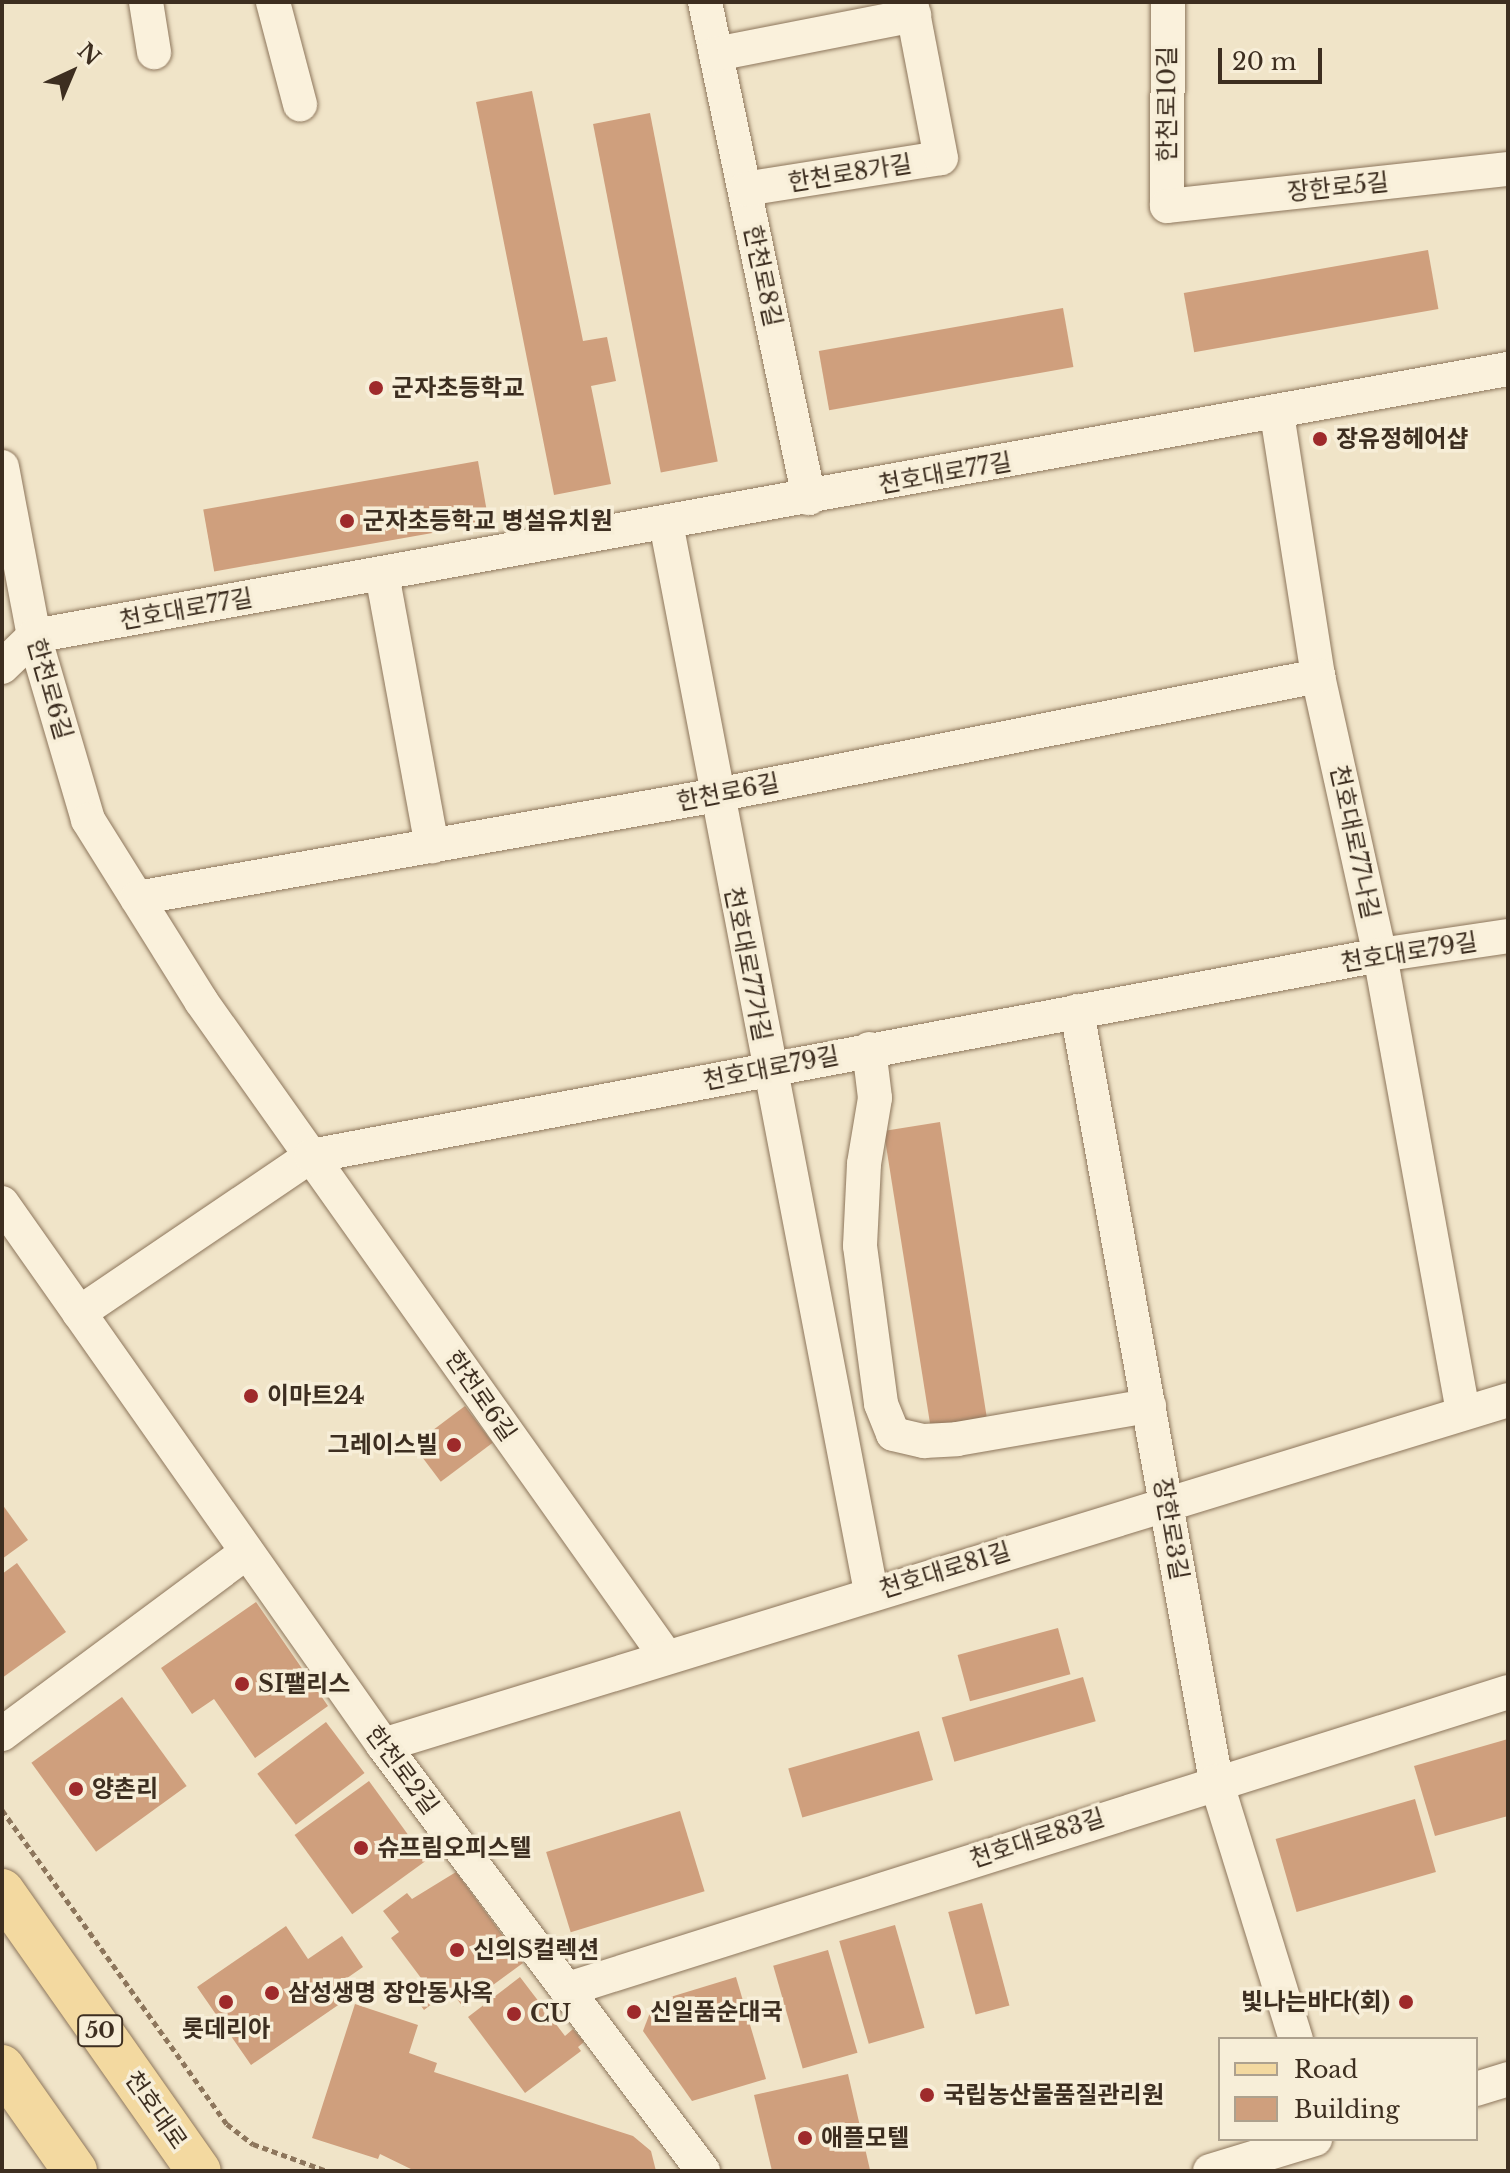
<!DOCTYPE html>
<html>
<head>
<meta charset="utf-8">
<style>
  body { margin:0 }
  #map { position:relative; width:1510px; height:2173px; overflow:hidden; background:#f0e4c8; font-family:"Libre Baskerville","Noto Sans KR",serif }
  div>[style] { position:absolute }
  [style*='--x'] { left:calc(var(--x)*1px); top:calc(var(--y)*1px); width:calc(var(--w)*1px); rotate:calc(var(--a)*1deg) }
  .building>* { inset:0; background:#cf9f7d; transform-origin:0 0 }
  .path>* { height:5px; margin-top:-2.5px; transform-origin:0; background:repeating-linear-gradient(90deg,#8d765c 0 6px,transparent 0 10px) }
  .roads { filter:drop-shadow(0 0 2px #8d765c) drop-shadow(0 0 2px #8d765c) }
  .minor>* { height:34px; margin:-17px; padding:0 17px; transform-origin:17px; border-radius:17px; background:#faf1dc }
  .major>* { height:44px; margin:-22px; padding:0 22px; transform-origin:22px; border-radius:22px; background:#f3d9a0 }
  .dots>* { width:22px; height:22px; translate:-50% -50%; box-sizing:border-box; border:4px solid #f7eed8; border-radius:50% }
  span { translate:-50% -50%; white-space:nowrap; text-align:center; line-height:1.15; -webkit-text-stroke:7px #f7eed8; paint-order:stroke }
  .shield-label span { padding:2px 6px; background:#f7eed8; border:2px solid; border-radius:6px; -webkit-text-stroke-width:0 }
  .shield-label { font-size:22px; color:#3d2e20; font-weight:700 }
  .street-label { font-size:24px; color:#3d2e20 }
  .poi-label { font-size:24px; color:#3d2e20; font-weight:700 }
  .left { translate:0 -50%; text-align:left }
  .right { translate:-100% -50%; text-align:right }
  .frame { position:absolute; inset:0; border:4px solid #3d2e20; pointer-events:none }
  .legend { position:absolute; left:1218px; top:2037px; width:260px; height:104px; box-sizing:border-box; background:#f7eed8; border:2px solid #ada18e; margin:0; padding:10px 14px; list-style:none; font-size:24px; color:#3d2e20 }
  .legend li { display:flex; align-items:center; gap:16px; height:40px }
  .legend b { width:40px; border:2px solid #ada18e }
  .north { position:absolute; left:32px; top:32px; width:80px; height:80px; -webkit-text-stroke:6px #f7eed8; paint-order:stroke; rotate:44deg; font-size:22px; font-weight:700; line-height:32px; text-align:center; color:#3d2e20 }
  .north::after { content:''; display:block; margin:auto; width:28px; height:36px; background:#3d2e20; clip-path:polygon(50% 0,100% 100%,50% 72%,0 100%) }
  .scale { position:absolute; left:1218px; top:48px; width:104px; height:36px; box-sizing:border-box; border:4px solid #3d2e20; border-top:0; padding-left:10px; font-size:24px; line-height:28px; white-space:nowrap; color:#3d2e20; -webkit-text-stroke:6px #f7eed8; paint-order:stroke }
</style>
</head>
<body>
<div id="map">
  <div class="building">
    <i style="clip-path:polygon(532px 91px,583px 341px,607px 337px,616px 381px,591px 386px,611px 484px,554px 495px,476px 102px)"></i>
    <i style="left:650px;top:113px;width:355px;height:58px;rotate:79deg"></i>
    <i style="left:1428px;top:250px;width:60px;height:248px;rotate:80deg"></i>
    <i style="left:1063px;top:308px;width:60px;height:248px;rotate:80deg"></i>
    <i style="left:478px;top:461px;width:63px;height:279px;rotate:80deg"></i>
    <i style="left:940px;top:1122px;width:299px;height:57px;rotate:81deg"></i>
    <i style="left:465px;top:1406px;width:46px;height:65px;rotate:53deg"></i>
    <i style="clip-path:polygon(2px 1504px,28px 1540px,2px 1559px)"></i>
    <i style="clip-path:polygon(17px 1563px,66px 1632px,2px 1678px,2px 1574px)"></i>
    <i style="clip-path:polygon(256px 1602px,328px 1706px,255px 1758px,214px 1699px,192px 1714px,161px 1668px)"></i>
    <i style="left:1058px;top:1628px;width:48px;height:104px;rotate:75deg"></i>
    <i style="left:1083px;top:1677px;width:46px;height:147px;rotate:74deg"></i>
    <i style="left:122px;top:1697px;width:110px;height:112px;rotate:54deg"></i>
    <i style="left:326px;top:1722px;width:64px;height:86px;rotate:53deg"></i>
    <i style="left:919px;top:1731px;width:51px;height:136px;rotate:74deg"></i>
    <i style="clip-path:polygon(1508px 1739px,1508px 1816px,1435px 1836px,1414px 1766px)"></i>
    <i style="left:369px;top:1781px;width:98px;height:92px;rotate:54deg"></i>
    <i style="left:1415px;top:1799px;width:76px;height:145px;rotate:74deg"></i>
    <i style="left:680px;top:1811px;width:84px;height:140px;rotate:73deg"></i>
    <i style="clip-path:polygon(456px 1872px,523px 1963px,463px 2007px,450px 1990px,424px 2010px,411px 1992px,424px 1982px,391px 1938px,399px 1932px,383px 1911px,407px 1893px,412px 1899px)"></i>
    <i style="left:982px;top:1903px;width:106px;height:35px;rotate:75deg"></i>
    <i style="left:895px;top:1925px;width:107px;height:58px;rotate:74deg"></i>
    <i style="clip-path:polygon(286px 1926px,308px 1959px,342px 1936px,363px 1967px,337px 1985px,347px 1999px,251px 2065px,197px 1987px)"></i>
    <i style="left:828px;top:1950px;width:107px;height:57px;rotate:74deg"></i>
    <i style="clip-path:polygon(520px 1977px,565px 2036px,573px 2029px,584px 2042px,578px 2047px,581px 2051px,525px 2093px,468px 2017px)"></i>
    <i style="clip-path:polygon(736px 1977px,766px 2079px,692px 2101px,643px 2031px,654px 2002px)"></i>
    <i style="clip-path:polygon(355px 2004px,418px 2025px,409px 2053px,437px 2063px,434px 2072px,633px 2136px,651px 2151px,656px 2171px,415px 2171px,380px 2154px,378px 2159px,312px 2138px)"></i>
    <i style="clip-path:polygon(848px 2074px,870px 2170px,772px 2171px,754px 2095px)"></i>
  </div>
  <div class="path">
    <i style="--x:2;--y:1810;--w:386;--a:54.4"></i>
    <i style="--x:227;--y:2124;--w:33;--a:38"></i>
    <i style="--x:253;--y:2144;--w:79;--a:20"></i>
  </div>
  <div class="roads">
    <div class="minor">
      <i style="--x:146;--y:2;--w:51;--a:80.9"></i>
      <i style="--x:273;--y:2;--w:106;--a:75.2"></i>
      <i style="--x:705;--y:2;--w:507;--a:78.16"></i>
      <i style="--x:1168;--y:2;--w:204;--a:90.3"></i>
      <i style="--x:1167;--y:206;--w:343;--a:-6.2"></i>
      <i style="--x:716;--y:54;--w:202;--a:-11.1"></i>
      <i style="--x:745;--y:189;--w:198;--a:-9"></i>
      <i style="--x:941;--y:158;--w:159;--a:-100.9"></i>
      <i style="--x:1277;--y:414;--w:265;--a:81.1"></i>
      <i style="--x:1318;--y:676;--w:286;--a:77.5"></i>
      <i style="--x:1380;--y:955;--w:464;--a:79.7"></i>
      <i style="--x:2;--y:467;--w:172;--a:79.3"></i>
      <i style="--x:34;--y:636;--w:192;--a:73.6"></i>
      <i style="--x:88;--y:820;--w:213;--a:58"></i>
      <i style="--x:201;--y:1001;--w:802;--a:54.65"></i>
      <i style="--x:666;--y:523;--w:1088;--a:79.14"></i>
      <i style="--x:382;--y:574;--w:277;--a:79.6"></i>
      <i style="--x:2;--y:667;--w:45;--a:-44.1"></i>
      <i style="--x:34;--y:636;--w:1498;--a:-10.27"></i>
      <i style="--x:137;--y:898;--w:589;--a:-10.07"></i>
      <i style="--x:717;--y:795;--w:613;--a:-11.2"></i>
      <i style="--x:1077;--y:1011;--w:782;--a:79.77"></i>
      <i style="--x:1216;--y:1781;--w:270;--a:72.8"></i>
      <i style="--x:869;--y:1049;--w:49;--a:83"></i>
      <i style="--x:875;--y:1098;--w:67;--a:99.5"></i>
      <i style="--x:864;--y:1164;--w:82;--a:92.8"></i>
      <i style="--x:860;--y:1246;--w:159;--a:82.4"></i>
      <i style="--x:881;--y:1404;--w:32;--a:68"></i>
      <i style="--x:893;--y:1434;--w:32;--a:13"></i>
      <i style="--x:924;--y:1441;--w:33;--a:-3"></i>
      <i style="--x:957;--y:1439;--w:195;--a:-9.8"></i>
      <i style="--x:2;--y:1203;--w:663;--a:54.89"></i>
      <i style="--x:383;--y:1745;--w:533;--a:53.09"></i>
      <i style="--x:79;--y:1313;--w:280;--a:-34.1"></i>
      <i style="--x:311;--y:1156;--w:1088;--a:-10.65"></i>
      <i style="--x:1380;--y:955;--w:129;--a:-8.4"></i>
      <i style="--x:2;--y:1734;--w:305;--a:-36.6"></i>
      <i style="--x:383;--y:1745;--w:1177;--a:-17.05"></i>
      <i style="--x:568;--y:1989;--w:986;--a:-17.53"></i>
      <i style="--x:1476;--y:2089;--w:34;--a:-17"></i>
      <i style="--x:1210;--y:2171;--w:110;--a:-16.9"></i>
    </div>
    <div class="major">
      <i style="--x:2;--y:1891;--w:342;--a:54.9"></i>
      <i style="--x:2;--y:2067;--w:127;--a:54.9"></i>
    </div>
  </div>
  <div class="dots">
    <i style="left:376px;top:388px;background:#9e2a2b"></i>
    <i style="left:1320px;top:439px;background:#9e2a2b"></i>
    <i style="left:347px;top:521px;background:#9e2a2b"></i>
    <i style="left:251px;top:1396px;background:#9e2a2b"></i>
    <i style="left:454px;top:1445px;background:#9e2a2b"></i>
    <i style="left:242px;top:1684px;background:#9e2a2b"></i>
    <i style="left:76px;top:1789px;background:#9e2a2b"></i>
    <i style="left:361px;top:1848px;background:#9e2a2b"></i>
    <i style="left:457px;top:1950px;background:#9e2a2b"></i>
    <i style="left:272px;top:1993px;background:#9e2a2b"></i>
    <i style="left:226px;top:2002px;background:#9e2a2b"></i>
    <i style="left:1406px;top:2002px;background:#9e2a2b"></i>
    <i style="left:634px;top:2012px;background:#9e2a2b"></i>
    <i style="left:514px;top:2014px;background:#9e2a2b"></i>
    <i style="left:927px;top:2095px;background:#9e2a2b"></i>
    <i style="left:805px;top:2138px;background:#9e2a2b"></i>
  </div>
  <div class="shield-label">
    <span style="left:100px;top:2031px">50</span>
  </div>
  <div class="street-label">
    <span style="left:1167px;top:104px;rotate:-90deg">한천로10길</span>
    <span style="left:850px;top:173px;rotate:-9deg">한천로8가길</span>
    <span style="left:1338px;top:187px;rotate:-6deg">장한로5길</span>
    <span style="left:763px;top:276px;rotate:78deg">한천로8길</span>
    <span style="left:945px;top:473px;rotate:-10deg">천호대로77길</span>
    <span style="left:186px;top:609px;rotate:-10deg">천호대로77길</span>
    <span style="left:50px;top:689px;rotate:74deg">한천로6길</span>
    <span style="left:728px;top:792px;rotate:-11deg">한천로6길</span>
    <span style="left:1355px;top:842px;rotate:78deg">천호대로77나길</span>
    <span style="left:1409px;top:952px;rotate:-9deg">천호대로79길</span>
    <span style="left:748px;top:964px;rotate:79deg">천호대로77가길</span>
    <span style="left:771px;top:1068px;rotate:-11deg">천호대로79길</span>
    <span style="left:481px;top:1396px;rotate:55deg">한천로6길</span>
    <span style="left:1171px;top:1529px;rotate:80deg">장한로3길</span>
    <span style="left:945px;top:1570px;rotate:-17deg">천호대로81길</span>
    <span style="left:402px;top:1770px;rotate:53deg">한천로2길</span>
    <span style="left:1037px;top:1838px;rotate:-18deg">천호대로83길</span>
    <span style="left:156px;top:2110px;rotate:55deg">천호대로</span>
  </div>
  <div class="poi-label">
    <span class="left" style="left:392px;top:388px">군자초등학교</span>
    <span class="left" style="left:1336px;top:439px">장유정헤어샵</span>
    <span class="left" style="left:363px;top:521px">군자초등학교 병설유치원</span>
    <span class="left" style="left:267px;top:1396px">이마트24</span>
    <span class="right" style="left:438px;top:1445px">그레이스빌</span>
    <span class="left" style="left:258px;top:1684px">SI팰리스</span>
    <span class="left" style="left:92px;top:1789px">양촌리</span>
    <span class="left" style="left:377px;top:1848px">슈프림오피스텔</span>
    <span class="left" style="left:473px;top:1950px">신의S컬렉션</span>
    <span class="left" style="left:288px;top:1993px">삼성생명 장안동사옥</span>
    <span class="right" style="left:1390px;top:2002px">빛나는바다(회)</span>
    <span class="left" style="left:650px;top:2012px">신일품순대국</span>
    <span class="left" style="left:530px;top:2014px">CU</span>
    <span style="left:226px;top:2029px">롯데리아</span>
    <span class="left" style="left:943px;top:2095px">국립농산물품질관리원</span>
    <span class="left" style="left:821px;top:2138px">애플모텔</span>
  </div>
  <div class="frame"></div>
  <ul class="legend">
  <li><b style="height:10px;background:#f3d9a0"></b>Road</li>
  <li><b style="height:22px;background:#cf9f7d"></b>Building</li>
  </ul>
  <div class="north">N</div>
  <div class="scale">20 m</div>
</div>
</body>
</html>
